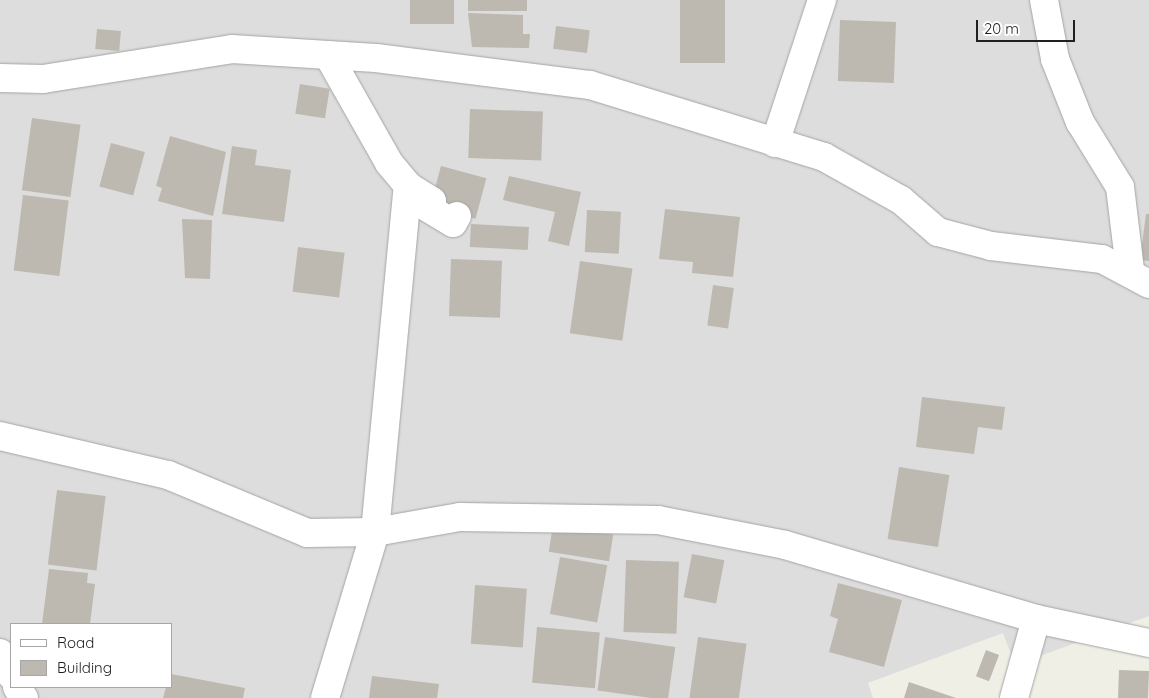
<!DOCTYPE html>
<html>
<head>
<meta charset="utf-8">
<style>
  body { margin:0 }
  #map { position:relative; width:1149px; height:698px; overflow:hidden; background:#f0efe6; font-family:Quicksand,sans-serif }
  div>[style] { position:absolute }
  [style*='--x'] { left:calc(var(--x)*1px); top:calc(var(--y)*1px); width:calc(var(--w)*1px); rotate:calc(var(--a)*1deg) }
  .residential>* { inset:0; background:#dedddd }
  .building>* { inset:0; background:#bdb8b0; transform-origin:0 0 }
  .roads { filter:drop-shadow(0 0 1px #a4a4a4) drop-shadow(0 0 1px #a4a4a4) }
  .minor>* { height:28px; margin:-14px; padding:0 14px; transform-origin:14px; border-radius:14px; background:#fff }
  span { translate:-50% -50%; white-space:nowrap; text-align:center; line-height:1.15; -webkit-text-stroke:4px #fff; paint-order:stroke }
  .legend { position:absolute; left:10px; top:623px; width:162px; height:65px; box-sizing:border-box; background:#fff; border:1px solid #a6a6a6; margin:0; padding:6px 9px; list-style:none; font-size:15px; color:#202020 }
  .legend li { display:flex; align-items:center; gap:10px; height:25px }
  .legend b { width:25px; border:1px solid #a6a6a6 }
  .scale { position:absolute; left:976px; top:20px; width:99px; height:22px; box-sizing:border-box; border:2px solid #202020; border-top:0; padding-left:6px; font-size:15px; line-height:18px; white-space:nowrap; color:#202020; -webkit-text-stroke:4px #fff; paint-order:stroke }
</style>
</head>
<body>
<div id="map">
  <div class="residential">
    <i style="clip-path:polygon(evenodd,0 0,1149px 0,1149px 616px,1015px 665px,1003px 633px,868px 683px,873px 698px,0 698px,0 0,11px 624px,171px 624px,171px 687px,11px 687px,11px 624px)"></i>
  </div>
  <div class="building">
    <i style="left:410px;top:0;width:44px;height:24px"></i>
    <i style="left:468px;top:0;width:59px;height:11px"></i>
    <i style="left:680px;top:0;width:45px;height:63px"></i>
    <i style="clip-path:polygon(468px 13px,523px 15px,523px 34px,530px 34px,529px 48px,472px 47px)"></i>
    <i style="left:840px;top:20px;width:56px;height:61px;rotate:2deg"></i>
    <i style="left:556px;top:26px;width:34px;height:23px;rotate:7deg"></i>
    <i style="left:97px;top:29px;width:24px;height:20px;rotate:5deg"></i>
    <i style="left:300px;top:84px;width:30px;height:30px;rotate:9deg"></i>
    <i style="left:470px;top:109px;width:73px;height:49px;rotate:2deg"></i>
    <i style="left:32px;top:118px;width:49px;height:73px;rotate:8deg"></i>
    <i style="clip-path:polygon(170px 136px,226px 152px,213px 216px,158px 201px,162px 188px,156px 186px)"></i>
    <i style="left:111px;top:143px;width:35px;height:45px;rotate:15deg"></i>
    <i style="clip-path:polygon(232px 146px,257px 150px,255px 165px,291px 170px,284px 222px,222px 214px)"></i>
    <i style="left:441px;top:166px;width:47px;height:42px;rotate:15deg"></i>
    <i style="clip-path:polygon(509px 176px,581px 192px,569px 246px,548px 241px,555px 212px,503px 200px)"></i>
    <i style="left:23px;top:195px;width:46px;height:76px;rotate:7deg"></i>
    <i style="clip-path:polygon(665px 209px,740px 217px,733px 277px,692px 273px,693px 262px,659px 259px)"></i>
    <i style="left:587px;top:210px;width:34px;height:42px;rotate:3deg"></i>
    <i style="clip-path:polygon(1146px 214px,1149px 214px,1149px 261px,1140px 260px)"></i>
    <i style="clip-path:polygon(182px 219px,212px 220px,210px 279px,185px 278px)"></i>
    <i style="left:471px;top:224px;width:58px;height:23px;rotate:3deg"></i>
    <i style="left:298px;top:247px;width:47px;height:45px;rotate:7deg"></i>
    <i style="left:451px;top:259px;width:51px;height:57px;rotate:2deg"></i>
    <i style="left:580px;top:261px;width:53px;height:73px;rotate:8deg"></i>
    <i style="left:713px;top:285px;width:21px;height:41px;rotate:8deg"></i>
    <i style="clip-path:polygon(922px 397px,1005px 407px,1002px 430px,978px 427px,974px 454px,916px 447px)"></i>
    <i style="left:899px;top:467px;width:51px;height:73px;rotate:9deg"></i>
    <i style="left:57px;top:490px;width:49px;height:75px;rotate:7deg"></i>
    <i style="left:553px;top:525px;width:61px;height:27px;rotate:9deg"></i>
    <i style="left:692px;top:554px;width:33px;height:44px;rotate:11deg"></i>
    <i style="left:560px;top:557px;width:48px;height:58px;rotate:10deg"></i>
    <i style="left:626px;top:560px;width:53px;height:72px;rotate:2deg"></i>
    <i style="clip-path:polygon(49px 569px,88px 573px,87px 583px,95px 584px,90px 624px,42px 624px)"></i>
    <i style="clip-path:polygon(838px 583px,902px 600px,884px 667px,829px 652px,838px 619px,830px 616px)"></i>
    <i style="left:475px;top:585px;width:52px;height:59px;rotate:4deg"></i>
    <i style="left:537px;top:627px;width:63px;height:56px;rotate:5deg"></i>
    <i style="left:605px;top:637px;width:71px;height:54px;rotate:8deg"></i>
    <i style="left:698px;top:637px;width:49px;height:62px;rotate:8deg"></i>
    <i style="left:986px;top:650px;width:14px;height:28px;rotate:21deg"></i>
    <i style="left:1119px;top:670px;width:30px;height:28px;rotate:2deg"></i>
    <i style="clip-path:polygon(171px 674px,245px 688px,243px 698px,163px 698px,166px 687px,171px 687px)"></i>
    <i style="clip-path:polygon(372px 676px,439px 684px,437px 698px,369px 698px)"></i>
    <i style="clip-path:polygon(909px 682px,956px 698px,904px 698px)"></i>
  </div>
  <div class="roads">
    <div class="minor">
      <i style="--x:1044;--y:0;--w:60;--a:79.4"></i>
      <i style="--x:1055;--y:59;--w:68;--a:68.4"></i>
      <i style="--x:1080;--y:122;--w:76;--a:58.4"></i>
      <i style="--x:1120;--y:187;--w:84;--a:83.1"></i>
      <i style="--x:328;--y:55;--w:124;--a:60.5"></i>
      <i style="--x:389;--y:163;--w:30;--a:50"></i>
      <i style="--x:408;--y:186;--w:28;--a:32"></i>
      <i style="--x:432;--y:201;--w:8;--a:120"></i>
      <i style="--x:428;--y:208;--w:29;--a:31"></i>
      <i style="--x:453;--y:223;--w:8;--a:-60"></i>
      <i style="--x:0;--y:78;--w:43;--a:1.3"></i>
      <i style="--x:43;--y:79;--w:191;--a:-9"></i>
      <i style="--x:232;--y:49;--w:144;--a:3.6"></i>
      <i style="--x:376;--y:58;--w:216;--a:7.2"></i>
      <i style="--x:590;--y:85;--w:245;--a:17.1"></i>
      <i style="--x:824;--y:157;--w:88;--a:29.2"></i>
      <i style="--x:901;--y:200;--w:49;--a:40.9"></i>
      <i style="--x:938;--y:232;--w:55;--a:14.8"></i>
      <i style="--x:991;--y:246;--w:112;--a:6.7"></i>
      <i style="--x:1102;--y:259;--w:53;--a:28"></i>
      <i style="--x:775;--y:143;--w:151;--a:-71.8"></i>
      <i style="--x:0;--y:436;--w:172;--a:13.1"></i>
      <i style="--x:168;--y:475;--w:151;--a:22.6"></i>
      <i style="--x:307;--y:533;--w:68;--a:-0.8"></i>
      <i style="--x:375;--y:532;--w:86;--a:-10"></i>
      <i style="--x:460;--y:517;--w:198;--a:0.9"></i>
      <i style="--x:658;--y:520;--w:129;--a:11.1"></i>
      <i style="--x:785;--y:545;--w:262;--a:16.4"></i>
      <i style="--x:0;--y:653;--w:25;--a:63"></i>
      <i style="--x:17;--y:687;--w:13;--a:58"></i>
      <i style="--x:325;--y:698;--w:173;--a:-73.2"></i>
      <i style="--x:375;--y:532;--w:348;--a:-84.6"></i>
      <i style="--x:1014;--y:698;--w:82;--a:-74.4"></i>
      <i style="--x:1036;--y:619;--w:116;--a:12"></i>
    </div>
  </div>
  <ul class="legend">
  <li><b style="height:6px;background:#fff"></b>Road</li>
  <li><b style="height:14px;background:#bdb8b0"></b>Building</li>
  </ul>
  <div class="scale">20 m</div>
</div>
</body>
</html>
